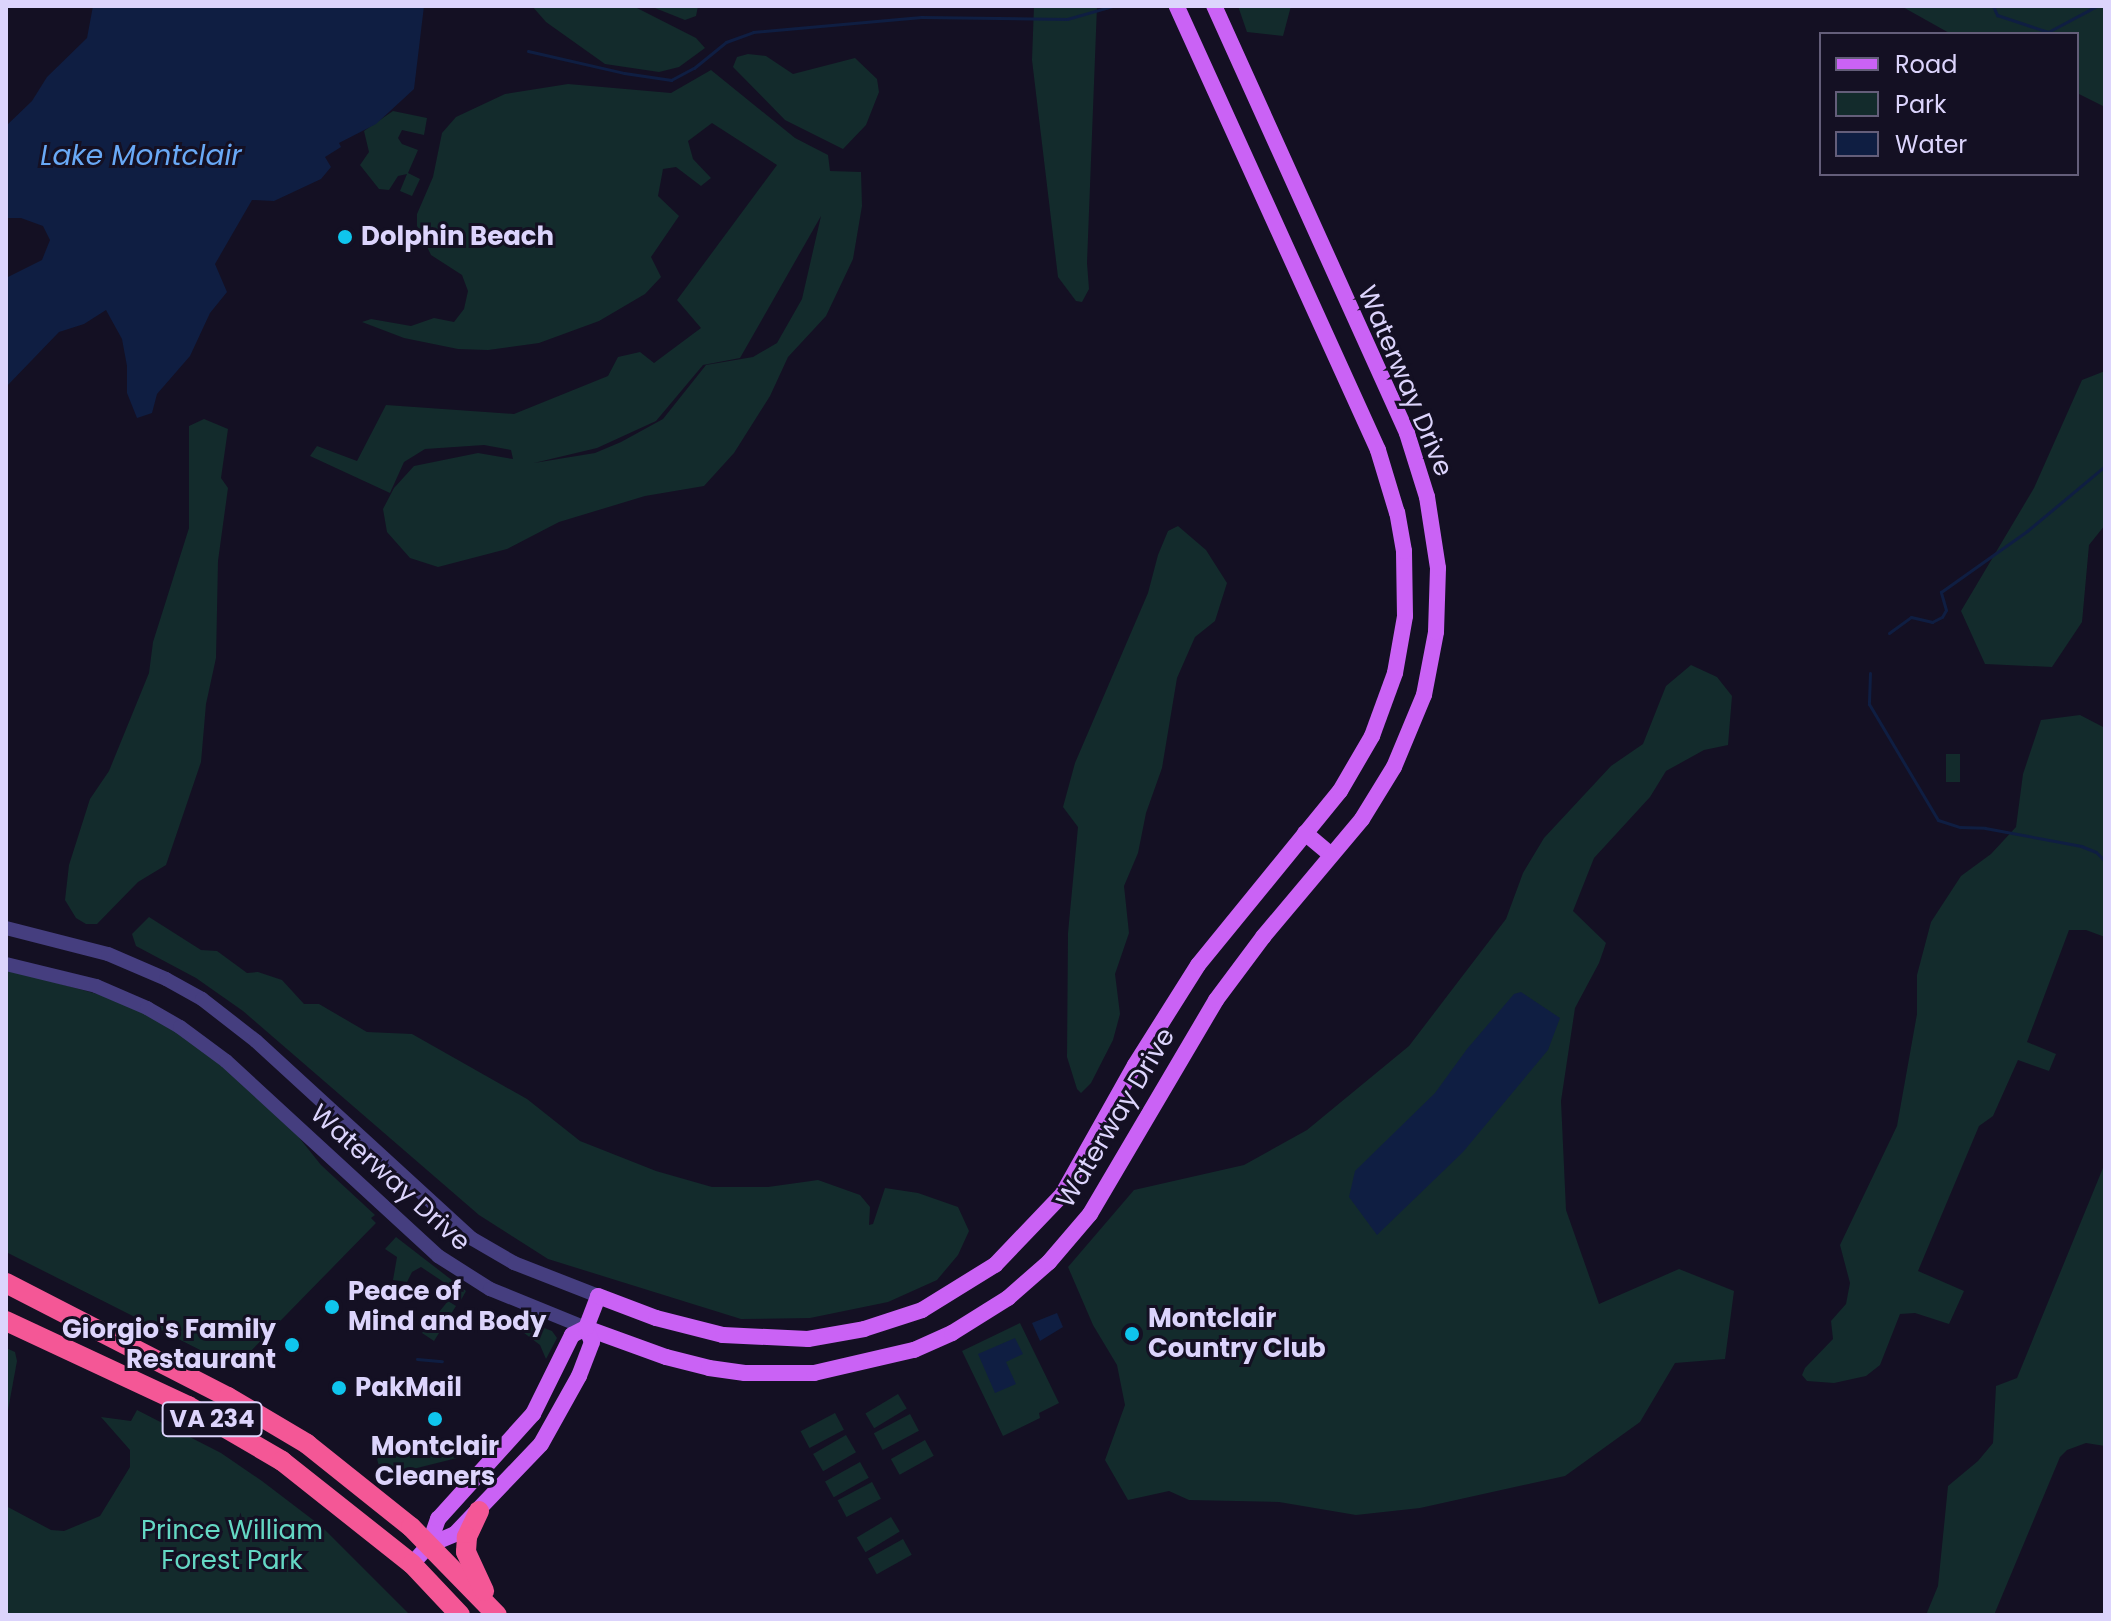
<!DOCTYPE html>
<html>
<head>
<meta charset="utf-8">
<style>
  body { margin:0 }
  #map { position:relative; width:2111px; height:1621px; overflow:hidden; background:#141023; font-family:Poppins,sans-serif }
  div>[style] { position:absolute }
  [style*='--x'] { left:calc(var(--x)*1px); top:calc(var(--y)*1px); width:calc(var(--w)*1px); rotate:calc(var(--a)*1deg) }
  .green>* { inset:0; background:#132b2c; transform-origin:0 0 }
  .water>* { inset:0; background:#0f1e42 }
  .stream>* { height:3px; margin:-1.5px; padding:0 1.5px; transform-origin:1.5px; border-radius:1.5px; background:#0f1e42 }
  .minor>* { height:14px; margin:-7px; padding:0 7px; transform-origin:7px; border-radius:7px; background:#453e7f }
  .major>* { height:16px; margin:-8px; padding:0 8px; transform-origin:8px; border-radius:8px; background:#ca62f5 }
  .highway>* { height:20px; margin:-10px; padding:0 10px; transform-origin:10px; border-radius:10px; background:#f45796 }
  .dots>* { width:22px; height:22px; translate:-50% -50%; box-sizing:border-box; border:4px solid #141023; border-radius:50% }
  span { translate:-50% -50%; white-space:nowrap; text-align:center; line-height:1.15; -webkit-text-stroke:6px #141023; paint-order:stroke }
  .shield-label span { padding:2px 6px; background:#141023; border:2px solid; border-radius:6px; -webkit-text-stroke-width:0 }
  .shield-label { font-size:24px; color:#dcd4fc; font-weight:700 }
  .poi-label { font-size:26px; color:#dcd4fc; font-weight:700 }
  .left { translate:0 -50%; text-align:left }
  .right { translate:-100% -50%; text-align:right }
  .street-label { font-size:26px; color:#dcd4fc }
  .park-label { font-size:26px; color:#64d8c4 }
  .water-label { font-size:28px; color:#69a9f6; font-style:italic }
  .frame { position:absolute; inset:0; border:8px solid #dcd4fc; pointer-events:none }
  .legend { position:absolute; left:1819px; top:32px; width:260px; height:144px; box-sizing:border-box; background:#141023; border:2px solid #645e7a; margin:0; padding:10px 14px; list-style:none; font-size:24px; color:#dcd4fc }
  .legend li { display:flex; align-items:center; gap:16px; height:40px }
  .legend b { width:40px; border:2px solid #645e7a }
</style>
</head>
<body>
<div id="map">
  <div class="green">
    <i style="clip-path:polygon(532px 6px,633px 6px,696px 38px,705px 48px,679px 67px,659px 72px,605px 64px,546px 22px)"></i>
    <i style="clip-path:polygon(650px 6px,698px 6px,696px 16px,685px 20px)"></i>
    <i style="clip-path:polygon(1034px 6px,1097px 6px,1087px 263px,1089px 289px,1082px 302px,1076px 301px,1058px 277px,1032px 60px)"></i>
    <i style="clip-path:polygon(1238px 6px,1291px 6px,1283px 36px,1247px 32px)"></i>
    <i style="clip-path:polygon(1901px 6px,2105px 6px,2105px 107px,2077px 93px,2077px 34px,1951px 34px)"></i>
    <i style="clip-path:polygon(748px 54px,766px 56px,793px 74px,855px 58px,877px 79px,879px 92px,866px 125px,843px 149px,785px 120px,733px 67px,737px 57px)"></i>
    <i style="clip-path:polygon(evenodd,711px 70px,795px 138px,828px 155px,830px 171px,861px 172px,862px 206px,853px 259px,826px 316px,788px 357px,770px 396px,734px 453px,704px 486px,645px 496px,559px 522px,507px 549px,438px 567px,410px 558px,387px 532px,383px 509px,394px 488px,414px 466px,478px 453px,513px 459px,511px 450px,484px 445px,425px 449px,404px 462px,390px 493px,310px 456px,317px 446px,357px 461px,386px 405px,514px 414px,608px 376px,618px 357px,640px 352px,654px 363px,701px 328px,677px 300px,777px 165px,712px 123px,688px 141px,693px 159px,711px 178px,701px 186px,676px 167px,663px 169px,658px 196px,679px 216px,651px 257px,661px 277px,645px 294px,599px 321px,539px 343px,488px 350px,458px 349px,404px 338px,362px 322px,371px 319px,411px 326px,434px 318px,454px 322px,464px 309px,468px 291px,462px 275px,431px 255px,417px 226px,417px 214px,433px 177px,442px 133px,456px 117px,505px 94px,568px 84px,671px 93px,711px 70px,821px 216px,802px 299px,777px 343px,753px 357px,706px 365px,663px 419px,621px 442px,595px 453px,534px 463px,597px 448px,656px 421px,703px 365px,740px 358px,821px 216px)"></i>
    <i style="clip-path:polygon(393px 111px,427px 118px,424px 135px,402px 130px,398px 138px,402px 144px,418px 150px,408px 173px,420px 179px,412px 196px,400px 191px,407px 174px,398px 176px,389px 190px,379px 189px,360px 165px,369px 152px,364px 131px)"></i>
    <i style="clip-path:polygon(2105px 371px,2105px 525px,2089px 545px,2082px 622px,2052px 667px,1985px 664px,1961px 611px,2034px 488px,2082px 380px)"></i>
    <i style="clip-path:polygon(204px 419px,228px 429px,221px 478px,228px 488px,218px 561px,216px 658px,206px 704px,201px 762px,166px 865px,138px 882px,97px 924px,86px 924px,76px 918px,65px 900px,69px 865px,90px 799px,109px 771px,149px 673px,153px 642px,189px 528px,189px 426px)"></i>
    <i style="clip-path:polygon(1178px 526px,1206px 550px,1227px 583px,1215px 621px,1195px 637px,1177px 678px,1162px 768px,1146px 813px,1138px 853px,1124px 886px,1129px 933px,1115px 974px,1120px 1014px,1113px 1040px,1091px 1083px,1081px 1093px,1077px 1089px,1067px 1057px,1068px 933px,1078px 827px,1063px 807px,1075px 763px,1148px 593px,1158px 555px,1168px 531px)"></i>
    <i style="clip-path:polygon(1691px 665px,1717px 677px,1732px 696px,1728px 745px,1704px 750px,1666px 771px,1650px 797px,1594px 858px,1573px 911px,1606px 943px,1599px 963px,1575px 1008px,1561px 1101px,1566px 1210px,1599px 1304px,1679px 1269px,1734px 1291px,1725px 1359px,1675px 1363px,1640px 1422px,1565px 1476px,1420px 1508px,1356px 1515px,1279px 1502px,1189px 1500px,1169px 1491px,1128px 1500px,1105px 1460px,1125px 1405px,1117px 1365px,1093px 1325px,1068px 1267px,1134px 1190px,1244px 1165px,1307px 1130px,1409px 1046px,1506px 919px,1523px 873px,1544px 838px,1611px 766px,1643px 744px,1666px 686px)"></i>
    <i style="clip-path:polygon(2080px 715px,2105px 728px,2105px 937px,2086px 930px,2069px 930px,2027px 1042px,2056px 1054px,2049px 1071px,2018px 1060px,1993px 1116px,1979px 1126px,1918px 1271px,1964px 1291px,1949px 1324px,1915px 1313px,1900px 1314px,1880px 1365px,1866px 1376px,1834px 1383px,1807px 1381px,1802px 1375px,1805px 1368px,1833px 1339px,1831px 1321px,1846px 1304px,1850px 1283px,1840px 1245px,1897px 1126px,1917px 1014px,1917px 975px,1931px 922px,1961px 876px,1991px 854px,2016px 827px,2023px 774px,2041px 720px)"></i>
    <i style="left:1946px;top:754px;width:14px;height:28px"></i>
    <i style="clip-path:polygon(149px 917px,201px 950px,217px 951px,247px 973px,258px 972px,282px 980px,304px 1004px,319px 1004px,367px 1032px,412px 1034px,527px 1099px,580px 1141px,656px 1171px,712px 1187px,768px 1187px,818px 1180px,860px 1195px,870px 1207px,869px 1225px,873px 1224px,885px 1188px,918px 1193px,958px 1207px,969px 1231px,958px 1255px,937px 1280px,888px 1302px,810px 1318px,741px 1319px,548px 1259px,479px 1215px,243px 1011px,196px 978px,136px 946px,132px 934px)"></i>
    <i style="clip-path:polygon(6px 969px,112px 998px,156px 1019px,208px 1053px,297px 1135px,321px 1165px,375px 1215px,371px 1218px,376px 1223px,247px 1355px,236px 1350px,224px 1362px,6px 1252px)"></i>
    <i style="clip-path:polygon(2105px 1163px,2105px 1446px,2086px 1443px,2067px 1450px,2060px 1457px,1994px 1615px,1926px 1615px,1938px 1586px,1948px 1486px,1978px 1461px,1993px 1443px,1996px 1386px,2017px 1378px)"></i>
    <i style="clip-path:polygon(396px 1237px,466px 1291px,461px 1300px,455px 1296px,457px 1291px,421px 1267px,412px 1272px,407px 1282px,393px 1280px,397px 1257px,385px 1249px)"></i>
    <i style="clip-path:polygon(448px 1301px,456px 1306px,434px 1341px,422px 1333px)"></i>
    <i style="clip-path:polygon(506px 1313px,552px 1331px,557px 1338px,546px 1359px,540px 1345px,507px 1320px)"></i>
    <i style="clip-path:polygon(1020px 1323px,1059px 1403px,1039px 1413px,1040px 1418px,1003px 1436px,962px 1351px)"></i>
    <i style="clip-path:polygon(6px 1348px,15px 1352px,17px 1361px,6px 1421px)"></i>
    <i style="left:898px;top:1394px;width:17px;height:38px;rotate:59deg"></i>
    <i style="clip-path:polygon(137px 1410px,221px 1453px,262px 1481px,321px 1526px,410px 1615px,6px 1615px,6px 1506px,51px 1530px,64px 1531px,100px 1516px,130px 1467px,130px 1450px,101px 1417px,131px 1421px)"></i>
    <i style="left:835px;top:1413px;width:19px;height:39px;rotate:62deg"></i>
    <i style="left:910px;top:1414px;width:19px;height:41px;rotate:62deg"></i>
    <i style="left:846px;top:1435px;width:20px;height:38px;rotate:60deg"></i>
    <i style="clip-path:polygon(402px 1437px,440px 1449px,479px 1447px,469px 1455px,389px 1475px,379px 1466px,377px 1459px)"></i>
    <i style="left:925px;top:1440px;width:18px;height:39px;rotate:61deg"></i>
    <i style="left:860px;top:1462px;width:18px;height:40px;rotate:61deg"></i>
    <i style="left:872px;top:1482px;width:19px;height:39px;rotate:62deg"></i>
    <i style="left:891px;top:1517px;width:17px;height:40px;rotate:59deg"></i>
    <i style="left:903px;top:1539px;width:18px;height:40px;rotate:61deg"></i>
  </div>
  <div class="water">
    <i style="clip-path:polygon(93px 6px,424px 6px,414px 89px,376px 124px,339px 143px,341px 147px,325px 157px,331px 167px,321px 179px,274px 201px,252px 200px,215px 264px,227px 292px,210px 313px,190px 356px,157px 394px,152px 413px,137px 418px,127px 393px,127px 366px,122px 339px,106px 310px,84px 324px,59px 332px,6px 387px,6px 278px,42px 260px,50px 240px,43px 226px,21px 218px,6px 218px,6px 126px,32px 101px,47px 77px,87px 38px)"></i>
    <i style="clip-path:polygon(1521px 992px,1560px 1018px,1548px 1050px,1463px 1152px,1377px 1235px,1349px 1197px,1355px 1171px,1435px 1093px,1467px 1049px,1514px 994px)"></i>
    <i style="clip-path:polygon(1057px 1313px,1063px 1327px,1040px 1341px,1032px 1323px)"></i>
    <i style="clip-path:polygon(1015px 1338px,1023px 1354px,1006px 1362px,1016px 1384px,995px 1393px,978px 1354px)"></i>
  </div>
  <div class="stream">
    <i style="--x:1993;--y:6;--w:10;--a:66"></i>
    <i style="--x:1997;--y:15;--w:54;--a:18.4"></i>
    <i style="--x:2048;--y:32;--w:55;--a:-28"></i>
    <i style="--x:528;--y:51;--w:98;--a:12.9"></i>
    <i style="--x:624;--y:73;--w:48;--a:8.5"></i>
    <i style="--x:671;--y:80;--w:26;--a:-28"></i>
    <i style="--x:694;--y:68;--w:41;--a:-39.1"></i>
    <i style="--x:726;--y:42;--w:29;--a:-20"></i>
    <i style="--x:753;--y:32;--w:169;--a:-5.1"></i>
    <i style="--x:921;--y:17;--w:146;--a:0.8"></i>
    <i style="--x:1067;--y:19;--w:48;--a:-15.8"></i>
    <i style="--x:1889;--y:633;--w:27;--a:-36"></i>
    <i style="--x:1911;--y:617;--w:22;--a:13"></i>
    <i style="--x:1932;--y:622;--w:11;--a:-27"></i>
    <i style="--x:1942;--y:617;--w:8;--a:-60"></i>
    <i style="--x:1946;--y:610;--w:19;--a:-106"></i>
    <i style="--x:1941;--y:592;--w:105;--a:-35.3"></i>
    <i style="--x:2027;--y:531;--w:102;--a:-39.8"></i>
    <i style="--x:1870;--y:673;--w:31;--a:92"></i>
    <i style="--x:1869;--y:704;--w:135;--a:59.3"></i>
    <i style="--x:1938;--y:820;--w:23;--a:18"></i>
    <i style="--x:1960;--y:827;--w:25;--a:2"></i>
    <i style="--x:1985;--y:828;--w:98;--a:10.6"></i>
    <i style="--x:2081;--y:846;--w:16;--a:22"></i>
    <i style="--x:2096;--y:852;--w:13;--a:45"></i>
    <i style="--x:417;--y:1359;--w:25;--a:5"></i>
  </div>
  <div class="minor">
    <i style="--x:6;--y:928;--w:105;--a:14.3"></i>
    <i style="--x:108;--y:954;--w:63;--a:23.3"></i>
    <i style="--x:166;--y:979;--w:41;--a:29.1"></i>
    <i style="--x:202;--y:999;--w:68;--a:37.9"></i>
    <i style="--x:256;--y:1041;--w:292;--a:42.5"></i>
    <i style="--x:471;--y:1238;--w:50;--a:30.2"></i>
    <i style="--x:514;--y:1263;--w:90;--a:21.4"></i>
    <i style="--x:6;--y:964;--w:93;--a:13.7"></i>
    <i style="--x:96;--y:986;--w:56;--a:23.3"></i>
    <i style="--x:147;--y:1008;--w:38;--a:30"></i>
    <i style="--x:180;--y:1027;--w:57;--a:36.5"></i>
    <i style="--x:226;--y:1061;--w:288;--a:42.6"></i>
    <i style="--x:438;--y:1256;--w:62;--a:32.4"></i>
    <i style="--x:490;--y:1289;--w:104;--a:22.1"></i>
  </div>
  <div class="major">
    <i style="--x:1305;--y:833;--w:34;--a:40"></i>
    <i style="--x:586;--y:1328;--w:85;--a:19.9"></i>
    <i style="--x:666;--y:1357;--w:44;--a:14.3"></i>
    <i style="--x:709;--y:1368;--w:36;--a:8"></i>
    <i style="--x:745;--y:1373;--w:69;--a:0"></i>
    <i style="--x:814;--y:1373;--w:103;--a:-13"></i>
    <i style="--x:914;--y:1350;--w:42;--a:-24.1"></i>
    <i style="--x:952;--y:1333;--w:66;--a:-32"></i>
    <i style="--x:1008;--y:1298;--w:55;--a:-41.3"></i>
    <i style="--x:1049;--y:1262;--w:63;--a:-49.5"></i>
    <i style="--x:1090;--y:1214;--w:248;--a:-59.5"></i>
    <i style="--x:1216;--y:1000;--w:79;--a:-53.3"></i>
    <i style="--x:1263;--y:937;--w:154;--a:-50"></i>
    <i style="--x:1362;--y:819;--w:61;--a:-58.4"></i>
    <i style="--x:1394;--y:767;--w:78;--a:-67.4"></i>
    <i style="--x:1424;--y:695;--w:64;--a:-79.2"></i>
    <i style="--x:1436;--y:632;--w:64;--a:-88.2"></i>
    <i style="--x:1438;--y:568;--w:72;--a:-98.8"></i>
    <i style="--x:1427;--y:497;--w:67;--a:-107.4"></i>
    <i style="--x:1407;--y:433;--w:469;--a:-114.3"></i>
    <i style="--x:429;--y:1545;--w:28;--a:-23"></i>
    <i style="--x:455;--y:1534;--w:124;--a:-46.3"></i>
    <i style="--x:541;--y:1444;--w:78;--a:-60.8"></i>
    <i style="--x:579;--y:1376;--w:36;--a:-69"></i>
    <i style="--x:592;--y:1342;--w:15;--a:-113"></i>
    <i style="--x:412;--y:1564;--w:25;--a:-48"></i>
    <i style="--x:429;--y:1545;--w:28;--a:-71"></i>
    <i style="--x:438;--y:1519;--w:142;--a:-47.9"></i>
    <i style="--x:533;--y:1414;--w:88;--a:-63.7"></i>
    <i style="--x:572;--y:1335;--w:16;--a:-27"></i>
    <i style="--x:586;--y:1328;--w:34;--a:-69"></i>
    <i style="--x:598;--y:1296;--w:62;--a:20.8"></i>
    <i style="--x:656;--y:1318;--w:69;--a:14.2"></i>
    <i style="--x:723;--y:1335;--w:85;--a:2.7"></i>
    <i style="--x:808;--y:1339;--w:57;--a:-10.1"></i>
    <i style="--x:864;--y:1329;--w:61;--a:-18.1"></i>
    <i style="--x:922;--y:1310;--w:86;--a:-31.7"></i>
    <i style="--x:995;--y:1265;--w:97;--a:-46.3"></i>
    <i style="--x:1062;--y:1195;--w:149;--a:-60.7"></i>
    <i style="--x:1135;--y:1065;--w:118;--a:-57.8"></i>
    <i style="--x:1198;--y:965;--w:225;--a:-50.8"></i>
    <i style="--x:1340;--y:791;--w:64;--a:-59.8"></i>
    <i style="--x:1372;--y:736;--w:67;--a:-69.9"></i>
    <i style="--x:1395;--y:673;--w:58;--a:-80"></i>
    <i style="--x:1405;--y:616;--w:65;--a:-90.9"></i>
    <i style="--x:1404;--y:551;--w:39;--a:-100"></i>
    <i style="--x:1397;--y:513;--w:66;--a:-106.8"></i>
    <i style="--x:1378;--y:450;--w:487;--a:-114.4"></i>
  </div>
  <div class="highway">
    <i style="--x:6;--y:1283;--w:250;--a:27.2"></i>
    <i style="--x:228;--y:1397;--w:92;--a:30.7"></i>
    <i style="--x:307;--y:1444;--w:133;--a:38.6"></i>
    <i style="--x:411;--y:1527;--w:123;--a:45.7"></i>
    <i style="--x:6;--y:1321;--w:201;--a:25"></i>
    <i style="--x:188;--y:1406;--w:109;--a:30.3"></i>
    <i style="--x:282;--y:1461;--w:166;--a:38.4"></i>
    <i style="--x:412;--y:1564;--w:70;--a:46.7"></i>
    <i style="--x:479;--y:1511;--w:29;--a:115"></i>
    <i style="--x:467;--y:1537;--w:15;--a:94"></i>
    <i style="--x:466;--y:1552;--w:43;--a:65.2"></i>
  </div>
  <div class="dots">
    <i style="left:345px;top:237px;background:#0fc5ed"></i>
    <i style="left:332px;top:1307px;background:#0fc5ed"></i>
    <i style="left:1132px;top:1334px;background:#0fc5ed"></i>
    <i style="left:292px;top:1345px;background:#0fc5ed"></i>
    <i style="left:339px;top:1388px;background:#0fc5ed"></i>
    <i style="left:435px;top:1419px;background:#0fc5ed"></i>
  </div>
  <div class="shield-label">
    <span style="left:212px;top:1419px">VA 234</span>
  </div>
  <div class="poi-label">
    <span class="left" style="left:361px;top:237px">Dolphin Beach</span>
    <span class="left" style="left:348px;top:1307px">Peace of<br>Mind and Body</span>
    <span class="left" style="left:1148px;top:1334px">Montclair<br>Country Club</span>
    <span class="right" style="left:276px;top:1345px">Giorgio's Family<br>Restaurant</span>
    <span class="left" style="left:355px;top:1388px">PakMail</span>
    <span style="left:435px;top:1462px">Montclair<br>Cleaners</span>
  </div>
  <div class="street-label">
    <span style="left:1405px;top:381px;rotate:67deg">Waterway Drive</span>
    <span style="left:1116px;top:1118px;rotate:-59deg">Waterway Drive</span>
    <span style="left:390px;top:1178px;rotate:42deg">Waterway Drive</span>
  </div>
  <div class="park-label">
    <span style="left:232px;top:1546px">Prince William<br>Forest Park</span>
  </div>
  <div class="water-label">
    <span style="left:141px;top:156px">Lake Montclair</span>
  </div>
  <div class="frame"></div>
  <ul class="legend">
  <li><b style="height:10px;background:#ca62f5"></b>Road</li>
  <li><b style="height:22px;background:#132b2c"></b>Park</li>
  <li><b style="height:22px;background:#0f1e42"></b>Water</li>
  </ul>
</div>
</body>
</html>
